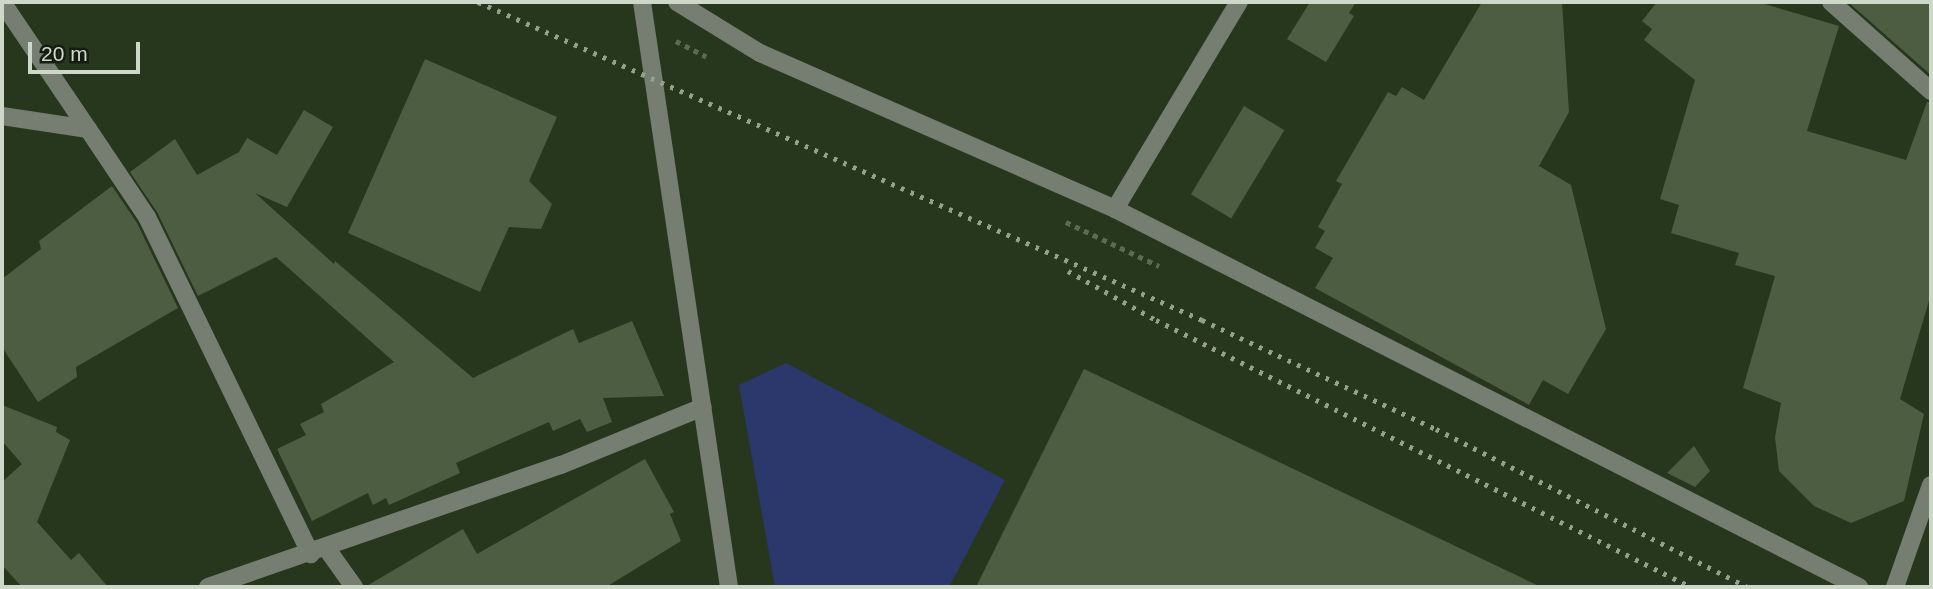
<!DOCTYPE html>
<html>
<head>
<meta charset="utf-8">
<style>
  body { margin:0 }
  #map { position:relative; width:1933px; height:589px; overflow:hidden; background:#27371e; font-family:Helvetica,sans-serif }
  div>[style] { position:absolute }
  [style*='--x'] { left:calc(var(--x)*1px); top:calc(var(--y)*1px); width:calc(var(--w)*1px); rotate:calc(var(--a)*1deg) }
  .green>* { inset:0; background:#2c386c }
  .building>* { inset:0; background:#4c5d42; transform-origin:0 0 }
  .path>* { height:4.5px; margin-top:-2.25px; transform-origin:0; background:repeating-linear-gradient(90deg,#5c6a54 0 5px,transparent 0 10px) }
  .minor>* { height:18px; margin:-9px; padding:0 9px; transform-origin:9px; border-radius:9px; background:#767e72 }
  .rail>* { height:5px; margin-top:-2.5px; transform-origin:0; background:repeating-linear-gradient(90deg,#95a18e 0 3.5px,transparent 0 10.5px) }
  span { translate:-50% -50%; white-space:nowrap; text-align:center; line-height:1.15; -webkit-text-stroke:6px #151c11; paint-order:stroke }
  .frame { position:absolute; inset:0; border:4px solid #ced8c8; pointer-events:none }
  .scale { position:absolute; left:28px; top:42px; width:112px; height:32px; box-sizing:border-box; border:4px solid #ced8c8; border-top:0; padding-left:9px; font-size:21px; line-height:24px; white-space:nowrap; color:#ced8c8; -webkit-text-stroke:5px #151c11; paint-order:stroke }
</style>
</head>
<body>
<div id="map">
  <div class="green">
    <i style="clip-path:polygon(786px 363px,1005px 480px,949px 587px,775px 587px,739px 385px)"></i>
  </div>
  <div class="building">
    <i style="clip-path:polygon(1310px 2px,1356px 2px,1349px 13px,1354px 16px,1326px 62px,1287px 39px)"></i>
    <i style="clip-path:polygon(1482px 2px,1562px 2px,1569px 112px,1539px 166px,1571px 185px,1606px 329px,1568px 394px,1543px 380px,1529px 405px,1315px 288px,1333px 258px,1315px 248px,1325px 231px,1318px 227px,1342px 184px,1336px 181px,1388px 92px,1396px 96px,1402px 87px,1424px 100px)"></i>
    <i style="clip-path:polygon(1657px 2px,1758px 2px,1839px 26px,1807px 131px,1906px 160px,1927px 102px,1931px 102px,1931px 294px,1900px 399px,1924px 414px,1904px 501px,1851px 523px,1814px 506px,1779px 471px,1775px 437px,1781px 403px,1743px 388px,1775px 276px,1735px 265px,1739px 253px,1671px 233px,1679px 205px,1660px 199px,1695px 80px,1644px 40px,1652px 29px,1642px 21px)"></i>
    <i style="clip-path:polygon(1848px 2px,1931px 2px,1931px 75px,1856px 9px)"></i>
    <i style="clip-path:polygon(425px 59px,557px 117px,529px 181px,552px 204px,541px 229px,509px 227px,480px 292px,348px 233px)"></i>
    <i style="left:1244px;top:106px;width:47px;height:103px;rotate:31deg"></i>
    <i style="clip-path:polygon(304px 110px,333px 127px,287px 207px,255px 193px,334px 264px,335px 261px,473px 378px,573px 329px,579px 343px,632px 321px,664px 396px,603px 398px,612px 422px,587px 432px,580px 419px,553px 431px,549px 422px,456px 463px,460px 473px,389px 505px,386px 498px,373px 505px,368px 493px,312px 521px,277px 449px,306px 435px,300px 424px,324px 412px,321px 404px,394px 362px,276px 257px,198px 296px,157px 212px,130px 172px,175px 139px,197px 175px,239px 152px,247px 138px,277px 155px)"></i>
    <i style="clip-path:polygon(112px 186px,137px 223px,178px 308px,76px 367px,77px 377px,38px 402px,2px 347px,2px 279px,41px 249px,39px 241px)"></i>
    <i style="clip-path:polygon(1084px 369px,1541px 587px,976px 587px)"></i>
    <i style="clip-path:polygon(2px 405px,57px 427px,56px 432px,70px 440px,37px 522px,71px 560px,79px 553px,108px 587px,22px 587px,2px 565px,2px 482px,22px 464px,2px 441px)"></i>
    <i style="clip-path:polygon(1694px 446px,1710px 471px,1695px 487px,1667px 473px)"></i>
    <i style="clip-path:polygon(645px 459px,674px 512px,670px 514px,681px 541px,606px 587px,365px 587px,463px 529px,477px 554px)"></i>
  </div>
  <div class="path">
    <i style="--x:676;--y:41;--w:34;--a:27"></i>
    <i style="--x:1066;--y:222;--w:103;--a:25.3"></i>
  </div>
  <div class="minor">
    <i style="--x:2;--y:2;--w:153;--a:55.9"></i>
    <i style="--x:642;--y:2;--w:591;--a:81.54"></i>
    <i style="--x:677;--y:2;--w:97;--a:31.6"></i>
    <i style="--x:760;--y:53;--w:388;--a:23.7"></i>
    <i style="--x:1115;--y:209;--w:835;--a:26.93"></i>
    <i style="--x:1831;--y:2;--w:134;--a:41.7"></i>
    <i style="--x:2;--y:116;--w:87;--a:8.6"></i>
    <i style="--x:88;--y:129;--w:106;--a:56.2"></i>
    <i style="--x:147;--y:217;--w:375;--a:64.1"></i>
    <i style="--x:1115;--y:209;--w:241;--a:-59.1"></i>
    <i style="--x:327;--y:549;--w:47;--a:54.6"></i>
    <i style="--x:208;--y:587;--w:373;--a:-19.1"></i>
    <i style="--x:561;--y:465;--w:153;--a:-22.2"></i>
    <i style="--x:1895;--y:587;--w:108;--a:-70.6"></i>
  </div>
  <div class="rail">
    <i style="--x:478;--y:2;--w:791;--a:23.71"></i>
    <i style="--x:1202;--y:320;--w:258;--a:25"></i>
    <i style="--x:1436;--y:429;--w:349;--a:26.9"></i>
    <i style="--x:1068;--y:271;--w:101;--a:29.1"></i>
    <i style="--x:1156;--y:320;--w:598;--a:26.52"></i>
  </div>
  <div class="frame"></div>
  <div class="scale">20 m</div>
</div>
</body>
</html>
